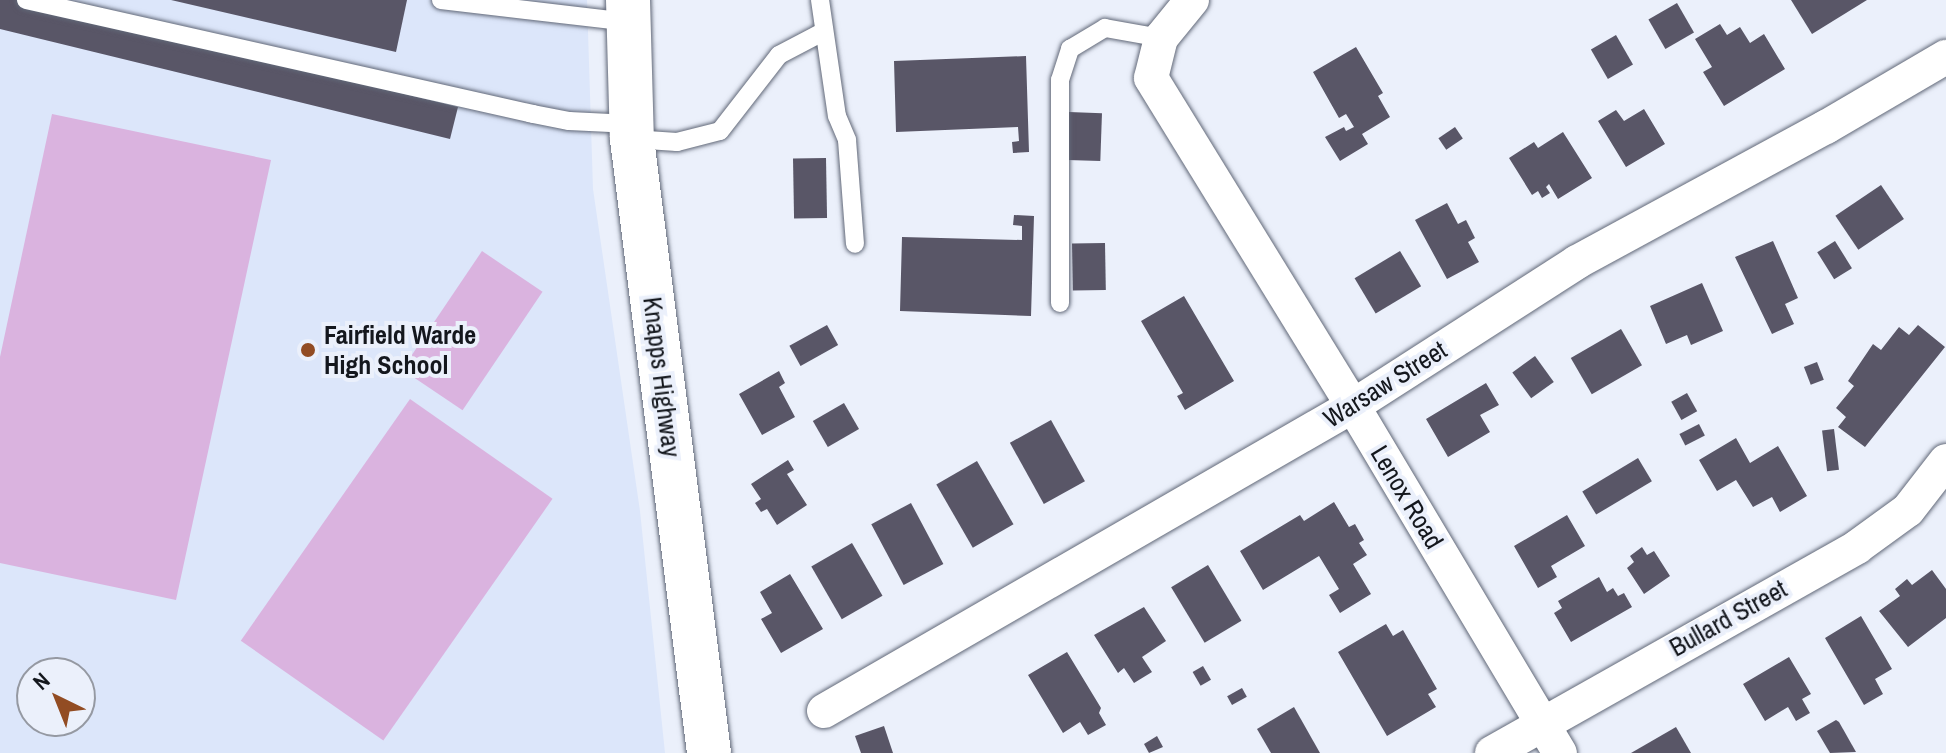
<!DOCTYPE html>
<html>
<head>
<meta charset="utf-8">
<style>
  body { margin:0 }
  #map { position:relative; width:1946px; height:753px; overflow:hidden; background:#ebf0fb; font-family:"Archivo Narrow",sans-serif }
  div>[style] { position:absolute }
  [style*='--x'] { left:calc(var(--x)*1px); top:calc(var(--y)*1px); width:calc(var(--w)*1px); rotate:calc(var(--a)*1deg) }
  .built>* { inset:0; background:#dce6fa }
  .green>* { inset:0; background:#dab3df; transform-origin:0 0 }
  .building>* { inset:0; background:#595667; transform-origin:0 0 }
  .roads { filter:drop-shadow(0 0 2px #616878) drop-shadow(0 0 2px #616878) }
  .lane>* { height:18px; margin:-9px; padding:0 9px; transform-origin:9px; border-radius:9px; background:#fff }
  .street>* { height:34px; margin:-17px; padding:0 17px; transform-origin:17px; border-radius:17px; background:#fff }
  .secondary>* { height:44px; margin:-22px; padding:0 22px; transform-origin:22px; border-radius:22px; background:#fff }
  .dots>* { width:22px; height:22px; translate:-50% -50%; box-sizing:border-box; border:4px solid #ebf0fb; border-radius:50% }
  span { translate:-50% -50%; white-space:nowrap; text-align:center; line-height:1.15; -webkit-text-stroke:8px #ebf0fb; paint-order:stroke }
  .poi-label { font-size:26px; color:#14171d; font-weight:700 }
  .left { translate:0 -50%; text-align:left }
  .street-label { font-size:26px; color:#14171d }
  .north { position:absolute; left:16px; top:657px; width:80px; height:80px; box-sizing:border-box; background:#ebf0fb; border:2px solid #9599a2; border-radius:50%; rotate:317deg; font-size:22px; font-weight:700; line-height:32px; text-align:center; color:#14171d }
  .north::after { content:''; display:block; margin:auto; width:28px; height:36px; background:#924c23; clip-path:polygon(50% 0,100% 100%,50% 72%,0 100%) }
</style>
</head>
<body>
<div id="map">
  <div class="built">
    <i style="clip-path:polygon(evenodd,0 0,587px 0,593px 189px,640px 511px,665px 753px,0 753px,0 0,32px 673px,80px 673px,80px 721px,32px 721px,32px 673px)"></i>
  </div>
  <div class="green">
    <i style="clip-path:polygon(52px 114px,271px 160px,176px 600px,0 563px,0 357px)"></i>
    <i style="left:482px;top:251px;width:73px;height:143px;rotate:34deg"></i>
    <i style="left:410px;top:399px;width:174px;height:295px;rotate:35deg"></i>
  </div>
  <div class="building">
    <i style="clip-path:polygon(0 0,21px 0,458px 107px,450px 139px,0 29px)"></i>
    <i style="clip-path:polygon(171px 0,407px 0,396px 52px)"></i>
    <i style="clip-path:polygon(1791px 0,1867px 0,1812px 34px)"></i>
    <i style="left:1677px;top:3px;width:34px;height:33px;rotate:60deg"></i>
    <i style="clip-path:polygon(1720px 24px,1727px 35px,1740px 27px,1750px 43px,1764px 34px,1785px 69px,1724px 106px,1703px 72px,1712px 67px,1695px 39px)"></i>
    <i style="left:1616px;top:35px;width:34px;height:29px;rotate:60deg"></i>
    <i style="clip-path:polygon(1356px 47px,1383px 93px,1378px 96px,1390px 117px,1362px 134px,1368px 144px,1340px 161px,1325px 137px,1344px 127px,1346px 131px,1354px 127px,1346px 114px,1339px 118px,1313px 72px)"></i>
    <i style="clip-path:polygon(1026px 56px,1029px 152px,1013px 153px,1012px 142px,1019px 141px,1018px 127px,896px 132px,894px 61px)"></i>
    <i style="clip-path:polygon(1644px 109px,1665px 144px,1626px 167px,1598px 121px,1616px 110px,1624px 121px)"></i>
    <i style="left:1069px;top:112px;width:33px;height:48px;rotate:2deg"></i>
    <i style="left:1455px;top:127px;width:14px;height:20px;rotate:56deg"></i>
    <i style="clip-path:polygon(1563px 132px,1592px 178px,1558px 199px,1549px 184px,1546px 187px,1550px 193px,1542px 198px,1538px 191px,1532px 195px,1509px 158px,1534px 142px,1538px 148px)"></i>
    <i style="left:826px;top:158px;width:60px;height:33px;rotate:89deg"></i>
    <i style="left:1881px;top:185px;width:41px;height:55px;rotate:56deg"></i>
    <i style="clip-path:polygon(1447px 203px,1458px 224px,1466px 220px,1475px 238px,1468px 242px,1479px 262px,1447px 279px,1415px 220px)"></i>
    <i style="clip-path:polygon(1014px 215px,1034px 216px,1031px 316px,900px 311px,902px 237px,1022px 240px,1022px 226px,1013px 225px)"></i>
    <i style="clip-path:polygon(1773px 241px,1798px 298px,1785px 304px,1794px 324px,1772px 334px,1735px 257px)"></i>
    <i style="left:1835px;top:241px;width:32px;height:21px;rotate:58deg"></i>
    <i style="left:1105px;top:243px;width:47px;height:33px;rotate:89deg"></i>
    <i style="left:1400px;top:251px;width:41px;height:53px;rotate:59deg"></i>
    <i style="clip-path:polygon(1702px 283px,1723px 331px,1691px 345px,1687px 335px,1666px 344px,1650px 306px)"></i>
    <i style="clip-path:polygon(1184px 296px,1234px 381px,1185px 410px,1177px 396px,1183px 393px,1141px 321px)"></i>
    <i style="left:827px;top:325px;width:23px;height:43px;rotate:61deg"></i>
    <i style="clip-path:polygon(1918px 325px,1945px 347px,1865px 447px,1838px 427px,1846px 417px,1836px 408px,1854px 386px,1848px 381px,1873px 344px,1881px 350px,1899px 327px,1909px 335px)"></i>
    <i style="left:1621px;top:329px;width:42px;height:58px;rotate:60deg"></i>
    <i style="left:1535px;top:356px;width:32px;height:28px;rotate:54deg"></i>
    <i style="left:1817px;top:362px;width:19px;height:14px;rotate:69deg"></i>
    <i style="clip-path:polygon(779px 371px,785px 383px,779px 387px,795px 417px,762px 435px,739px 394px)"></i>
    <i style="clip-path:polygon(1486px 383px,1499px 405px,1480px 415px,1490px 432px,1448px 457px,1426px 419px)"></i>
    <i style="left:1687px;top:393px;width:21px;height:18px;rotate:61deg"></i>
    <i style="left:844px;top:403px;width:30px;height:36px;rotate:60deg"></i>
    <i style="left:1051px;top:420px;width:70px;height:47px;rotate:61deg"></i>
    <i style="left:1699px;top:424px;width:13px;height:22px;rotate:63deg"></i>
    <i style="left:1834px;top:429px;width:41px;height:12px;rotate:83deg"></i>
    <i style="clip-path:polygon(1736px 438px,1750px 463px,1778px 446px,1807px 496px,1780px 512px,1772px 497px,1753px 507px,1736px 480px,1717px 491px,1699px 460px)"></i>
    <i style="left:1638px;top:458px;width:27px;height:65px;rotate:59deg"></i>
    <i style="clip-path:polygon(788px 460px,794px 470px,787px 474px,807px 505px,777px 525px,767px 509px,761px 512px,755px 503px,761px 499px,751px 484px)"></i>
    <i style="left:977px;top:461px;width:73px;height:47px;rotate:60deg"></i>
    <i style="clip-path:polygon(1334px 502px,1349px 527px,1355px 524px,1364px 540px,1359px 543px,1367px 555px,1353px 564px,1371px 594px,1340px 613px,1329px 595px,1339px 589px,1319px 556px,1263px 590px,1240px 551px,1300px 515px,1304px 521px)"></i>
    <i style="left:911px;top:503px;width:69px;height:45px;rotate:62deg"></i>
    <i style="clip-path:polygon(1567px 515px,1585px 546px,1551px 566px,1557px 577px,1538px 588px,1514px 546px)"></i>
    <i style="left:852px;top:543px;width:61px;height:47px;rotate:60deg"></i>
    <i style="clip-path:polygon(1642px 547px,1647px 555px,1654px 551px,1670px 576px,1644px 594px,1627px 568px,1634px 562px,1630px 556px)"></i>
    <i style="left:1208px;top:565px;width:65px;height:43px;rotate:59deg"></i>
    <i style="clip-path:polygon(1932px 570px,1946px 589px,1946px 618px,1908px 647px,1879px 611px,1900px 596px,1895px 589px,1907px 579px,1912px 585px)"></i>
    <i style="clip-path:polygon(790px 574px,823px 629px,781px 653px,761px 619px,772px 613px,760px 592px)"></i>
    <i style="clip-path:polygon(1599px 577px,1607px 592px,1613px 588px,1618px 596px,1624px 593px,1632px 607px,1571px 642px,1554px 613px,1562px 608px,1558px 601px)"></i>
    <i style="clip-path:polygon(1144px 607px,1166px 641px,1142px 657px,1152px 672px,1134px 683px,1124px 668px,1118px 673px,1094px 635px)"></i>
    <i style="clip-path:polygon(1861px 616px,1892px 669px,1875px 679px,1883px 694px,1864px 705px,1825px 638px)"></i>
    <i style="clip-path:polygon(1386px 624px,1393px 636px,1403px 630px,1437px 689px,1428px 694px,1436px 707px,1387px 736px,1338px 652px)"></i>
    <i style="clip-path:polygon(1067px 652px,1101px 708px,1099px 713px,1106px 725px,1088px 735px,1080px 722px,1063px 733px,1028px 675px)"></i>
    <i style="clip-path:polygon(1789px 657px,1811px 694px,1802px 699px,1810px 713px,1796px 721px,1788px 707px,1765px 721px,1743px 684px)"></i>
    <i style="left:1203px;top:666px;width:16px;height:12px;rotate:60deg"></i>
    <i style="left:1242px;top:688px;width:10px;height:17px;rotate:61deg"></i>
    <i style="clip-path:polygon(1294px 707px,1320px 753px,1271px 753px,1257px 729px)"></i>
    <i style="clip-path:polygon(1836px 720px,1839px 722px,1856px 752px,1830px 753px,1817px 731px)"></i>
    <i style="clip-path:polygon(884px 726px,893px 753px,861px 753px,855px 736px)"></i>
    <i style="clip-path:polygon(1676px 727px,1691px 753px,1631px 753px)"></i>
    <i style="clip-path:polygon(1157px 736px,1163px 747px,1149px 753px,1144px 744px)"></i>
  </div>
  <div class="roads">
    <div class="lane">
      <i style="--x:26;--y:0;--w:520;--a:12.67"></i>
      <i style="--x:533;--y:114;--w:37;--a:11"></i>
      <i style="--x:569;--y:121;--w:62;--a:2.8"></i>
      <i style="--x:441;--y:0;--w:188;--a:6.7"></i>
      <i style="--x:820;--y:0;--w:117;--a:81.7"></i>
      <i style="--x:837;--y:116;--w:26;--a:67"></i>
      <i style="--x:847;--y:140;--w:104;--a:85.6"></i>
      <i style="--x:632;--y:139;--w:45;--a:3.8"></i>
      <i style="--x:677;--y:142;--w:44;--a:-14.3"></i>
      <i style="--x:720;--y:131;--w:96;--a:-52.2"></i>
      <i style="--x:779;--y:55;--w:50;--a:-27.6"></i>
      <i style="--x:1060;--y:303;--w:223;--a:-90"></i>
      <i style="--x:1060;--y:80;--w:33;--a:-72"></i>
      <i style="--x:1070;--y:49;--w:41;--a:-31"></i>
      <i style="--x:1105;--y:28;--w:57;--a:10.1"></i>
    </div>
    <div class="street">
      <i style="--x:1192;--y:0;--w:49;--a:129.2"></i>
      <i style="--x:1161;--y:38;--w:41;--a:104"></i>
      <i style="--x:1151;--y:78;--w:385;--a:58.4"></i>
      <i style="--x:1353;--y:406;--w:404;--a:59.2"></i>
      <i style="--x:824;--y:711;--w:611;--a:-29.97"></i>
      <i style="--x:1353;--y:406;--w:266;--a:-32.7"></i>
      <i style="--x:1577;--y:262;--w:283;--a:-28.5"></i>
      <i style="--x:1826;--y:127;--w:139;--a:-30.3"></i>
      <i style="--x:1492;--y:753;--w:419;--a:-29.4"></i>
      <i style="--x:1857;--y:547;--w:63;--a:-36"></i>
      <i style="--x:1908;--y:510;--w:62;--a:-52.2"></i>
    </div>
    <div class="secondary">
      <i style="--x:628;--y:0;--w:139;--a:88.4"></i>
      <i style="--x:632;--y:139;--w:619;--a:82.85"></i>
    </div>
  </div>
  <div class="dots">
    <i style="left:308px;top:350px;background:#924c23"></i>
  </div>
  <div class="poi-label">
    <span class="left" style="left:324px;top:350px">Fairfield Warde<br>High School</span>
  </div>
  <div class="street-label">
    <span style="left:662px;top:377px;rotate:83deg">Knapps Highway</span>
    <span style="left:1385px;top:384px;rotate:-32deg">Warsaw Street</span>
    <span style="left:1407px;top:497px;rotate:59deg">Lenox Road</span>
    <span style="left:1728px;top:618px;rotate:-29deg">Bullard Street</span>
  </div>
  <div class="north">N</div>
</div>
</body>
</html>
